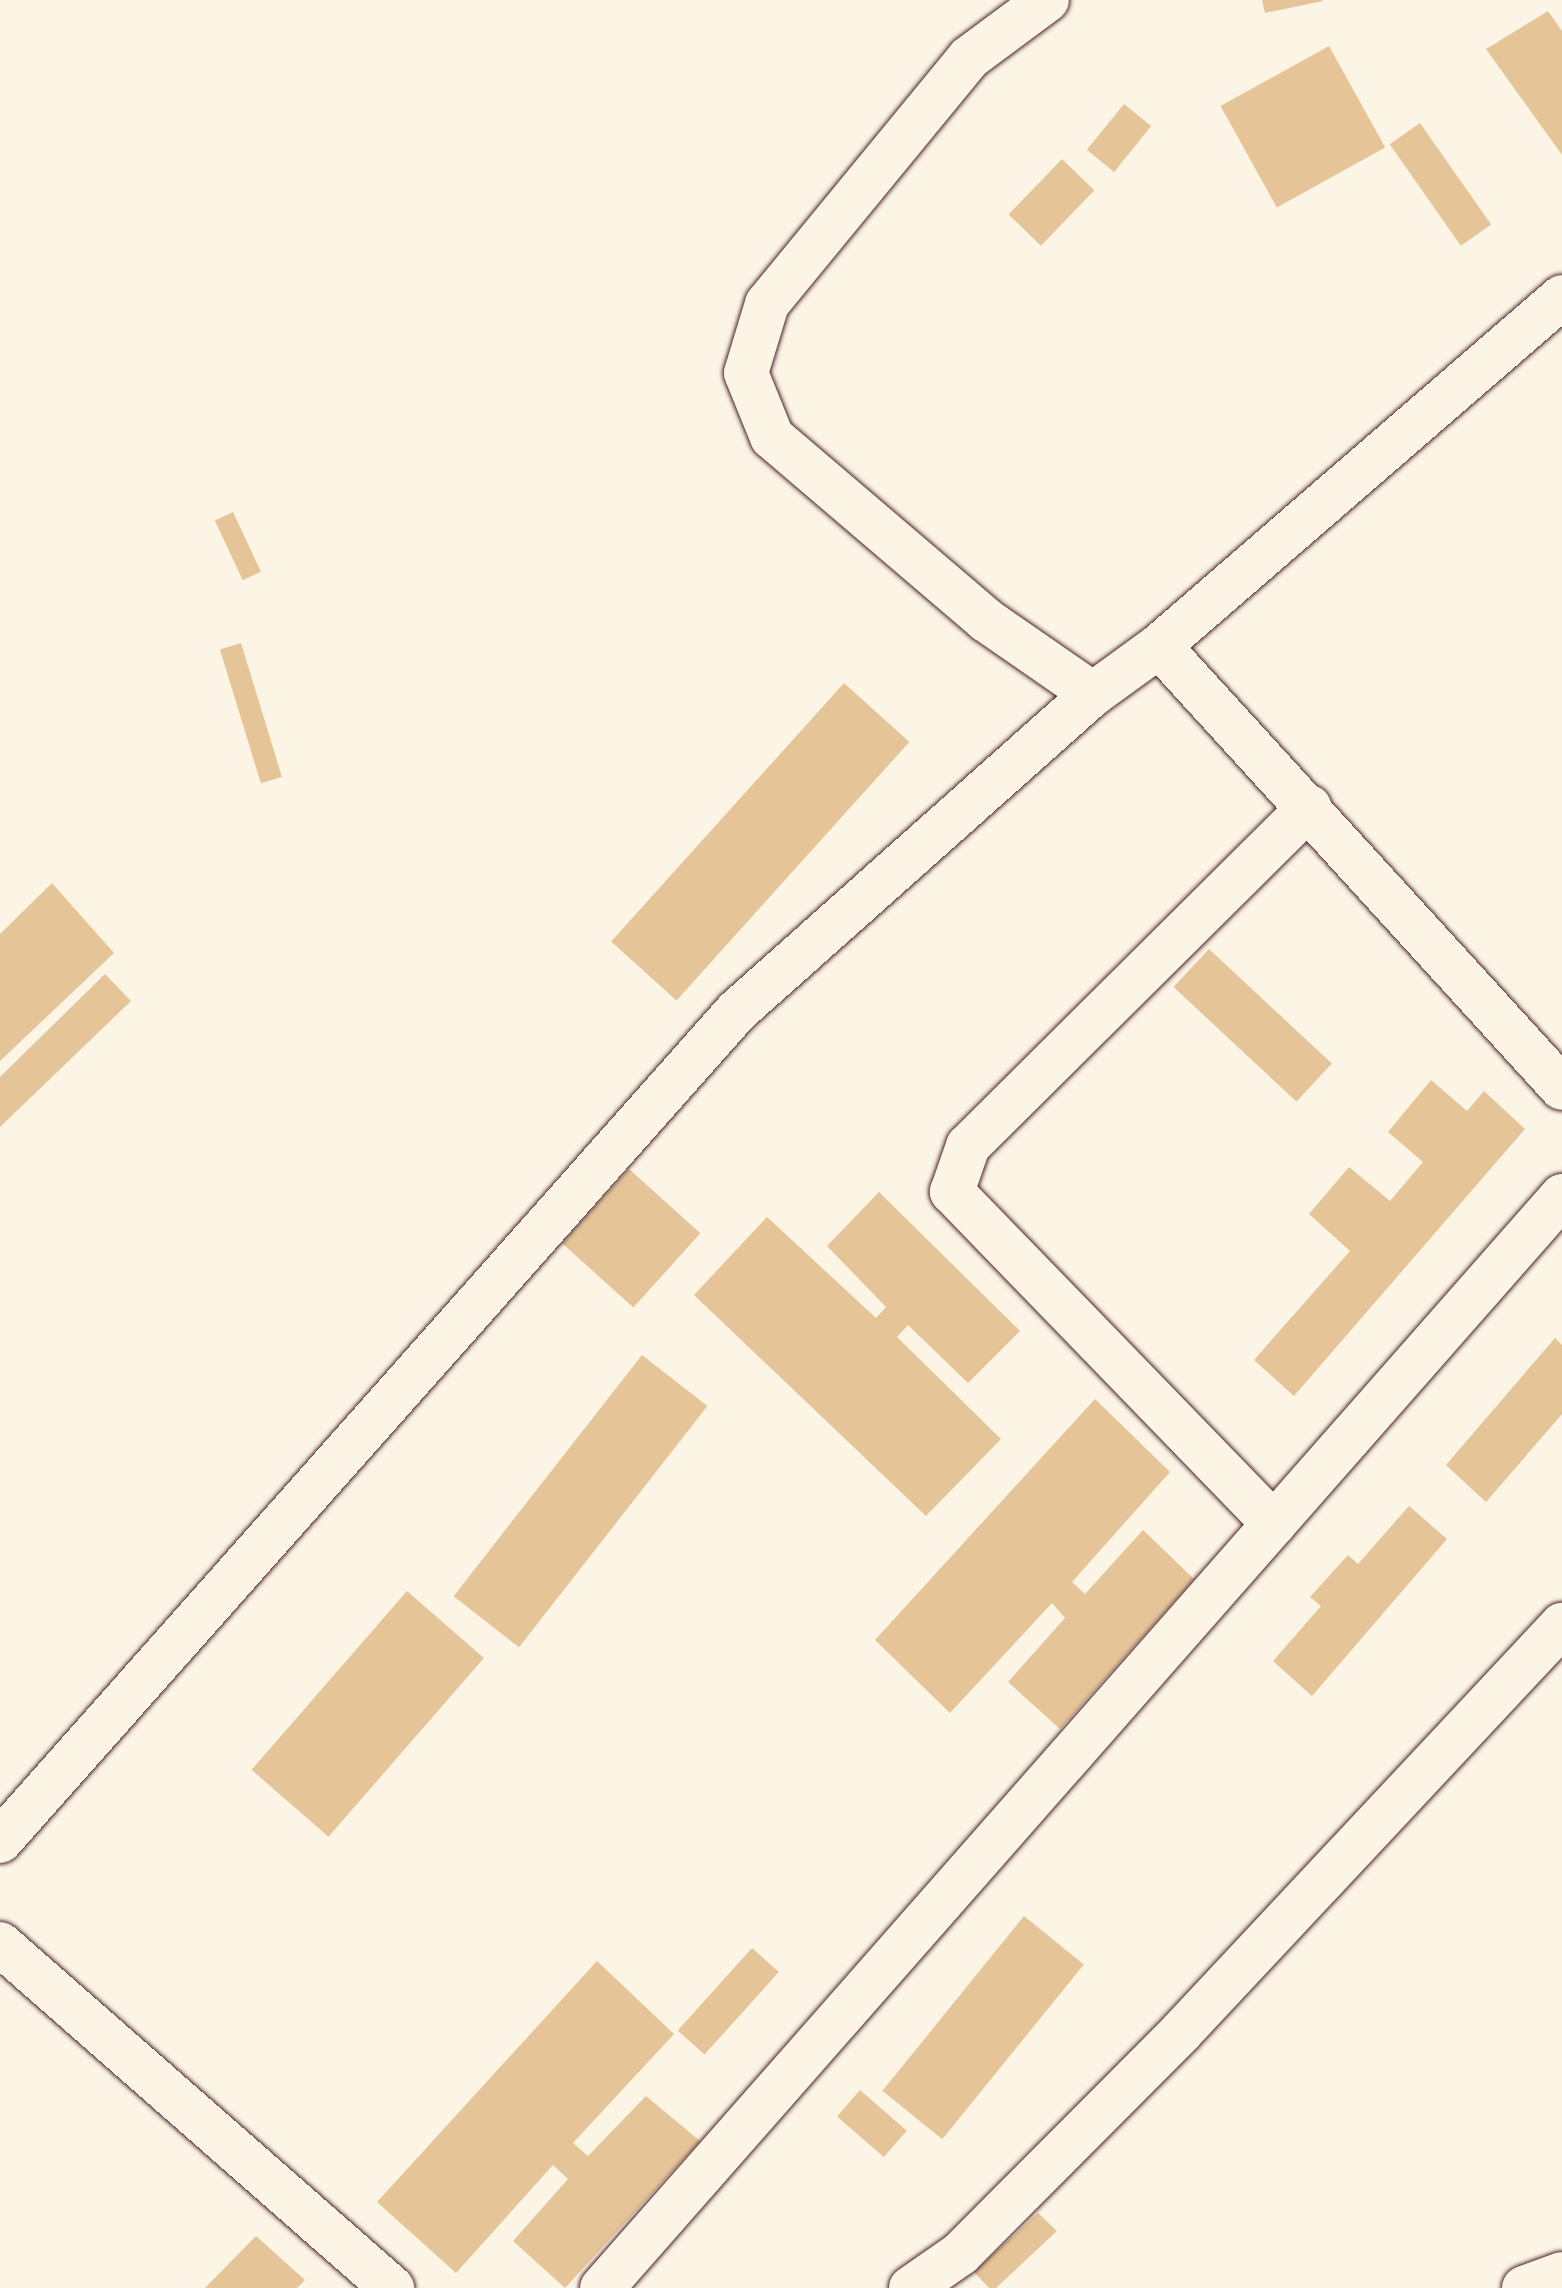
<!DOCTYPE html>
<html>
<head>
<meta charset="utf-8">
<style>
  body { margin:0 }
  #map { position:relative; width:1562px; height:2288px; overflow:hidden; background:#fcf5e5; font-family:Kalam,sans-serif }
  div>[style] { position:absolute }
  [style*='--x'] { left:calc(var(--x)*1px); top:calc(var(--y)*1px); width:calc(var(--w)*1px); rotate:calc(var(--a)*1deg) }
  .building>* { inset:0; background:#e5c597; transform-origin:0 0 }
  .roads { filter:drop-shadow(0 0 2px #4a1f2b) drop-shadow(0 0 2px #4a1f2b) }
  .minor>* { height:44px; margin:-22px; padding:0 22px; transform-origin:22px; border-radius:22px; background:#fcf5e5 }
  span { translate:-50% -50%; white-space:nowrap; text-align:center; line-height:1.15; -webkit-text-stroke:8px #fcf5e5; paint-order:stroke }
</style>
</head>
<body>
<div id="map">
  <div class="building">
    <i style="clip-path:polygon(1262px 0,1322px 0,1323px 1px,1265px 13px)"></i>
    <i style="clip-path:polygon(1548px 11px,1562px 31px,1562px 155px,1486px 49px)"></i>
    <i style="left:1329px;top:46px;width:116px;height:124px;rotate:61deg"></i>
    <i style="left:1124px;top:104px;width:35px;height:59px;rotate:39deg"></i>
    <i style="left:1420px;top:123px;width:124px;height:37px;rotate:55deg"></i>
    <i style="left:1062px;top:159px;width:45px;height:77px;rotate:44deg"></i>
    <i style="left:233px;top:512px;width:66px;height:20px;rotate:65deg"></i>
    <i style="left:241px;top:643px;width:140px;height:22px;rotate:73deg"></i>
    <i style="left:844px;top:683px;width:88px;height:348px;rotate:42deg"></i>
    <i style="clip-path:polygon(52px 883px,114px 953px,0 1061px,0 934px)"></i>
    <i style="left:1209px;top:949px;width:168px;height:52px;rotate:43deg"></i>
    <i style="clip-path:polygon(105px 974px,131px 1001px,0 1127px,0 1077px)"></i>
    <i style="clip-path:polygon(1431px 1080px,1467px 1111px,1484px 1091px,1525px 1129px,1294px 1396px,1254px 1360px,1350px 1251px,1309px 1214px,1349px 1167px,1390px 1201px,1423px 1162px,1388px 1132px)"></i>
    <i style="left:629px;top:1169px;width:96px;height:100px;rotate:42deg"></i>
    <i style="clip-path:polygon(879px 1192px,1020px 1331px,968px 1383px,908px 1325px,897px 1337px,1001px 1439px,926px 1516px,694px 1295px,767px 1217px,876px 1318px,886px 1307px,827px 1246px)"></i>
    <i style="clip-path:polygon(1555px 1338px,1562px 1345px,1562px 1414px,1486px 1502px,1446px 1465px)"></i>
    <i style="left:642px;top:1355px;width:83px;height:306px;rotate:38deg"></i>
    <i style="clip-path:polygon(1095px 1399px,1170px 1472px,1072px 1582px,1085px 1594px,1143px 1530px,1194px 1579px,1060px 1729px,1008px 1682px,1065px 1618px,1052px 1603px,950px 1713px,875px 1640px)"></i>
    <i style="clip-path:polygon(1409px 1506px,1447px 1539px,1312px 1696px,1273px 1661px,1321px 1606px,1310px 1597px,1348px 1555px,1358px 1564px)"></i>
    <i style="left:407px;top:1591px;width:102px;height:237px;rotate:41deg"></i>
    <i style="left:1024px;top:1916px;width:77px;height:225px;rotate:39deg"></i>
    <i style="left:752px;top:1948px;width:36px;height:111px;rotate:42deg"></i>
    <i style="clip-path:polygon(597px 1961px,674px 2034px,573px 2143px,588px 2156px,646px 2096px,700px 2141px,565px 2288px,513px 2241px,568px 2179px,553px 2165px,456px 2273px,377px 2202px)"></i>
    <i style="left:860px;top:2090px;width:62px;height:35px;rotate:41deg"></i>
    <i style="clip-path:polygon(1038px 2213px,1057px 2231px,996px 2288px,989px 2288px,974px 2272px)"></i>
    <i style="clip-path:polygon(256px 2236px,305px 2280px,297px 2288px,205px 2288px)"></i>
  </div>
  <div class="roads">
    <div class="minor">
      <i style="--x:1047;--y:0;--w:97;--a:143.4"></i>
      <i style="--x:969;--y:58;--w:318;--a:129.4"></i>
      <i style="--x:767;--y:304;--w:72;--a:106.9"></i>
      <i style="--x:746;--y:373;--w:69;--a:67.9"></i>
      <i style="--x:772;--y:437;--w:282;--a:40.5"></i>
      <i style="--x:986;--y:620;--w:130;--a:34.7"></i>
      <i style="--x:1159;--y:646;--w:598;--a:47.64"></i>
      <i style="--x:1274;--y:1524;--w:463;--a:-134.1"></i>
      <i style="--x:952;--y:1192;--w:49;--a:-70.8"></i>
      <i style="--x:968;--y:1146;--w:481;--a:-44.8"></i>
      <i style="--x:0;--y:1841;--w:1110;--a:-48.4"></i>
      <i style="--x:737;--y:1011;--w:477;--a:-41.7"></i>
      <i style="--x:1093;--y:694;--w:82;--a:-36"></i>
      <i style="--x:1159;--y:646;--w:533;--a:-40.89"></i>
      <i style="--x:0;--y:1944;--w:522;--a:41.27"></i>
      <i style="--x:602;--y:2288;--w:1454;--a:-48.68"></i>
      <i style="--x:911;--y:2288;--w:60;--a:-34.8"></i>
      <i style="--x:960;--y:2254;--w:313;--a:-45.1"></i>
      <i style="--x:1181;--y:2032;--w:558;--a:-46.89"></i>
      <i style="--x:1524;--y:2288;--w:40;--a:-20.2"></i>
    </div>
  </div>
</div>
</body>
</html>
